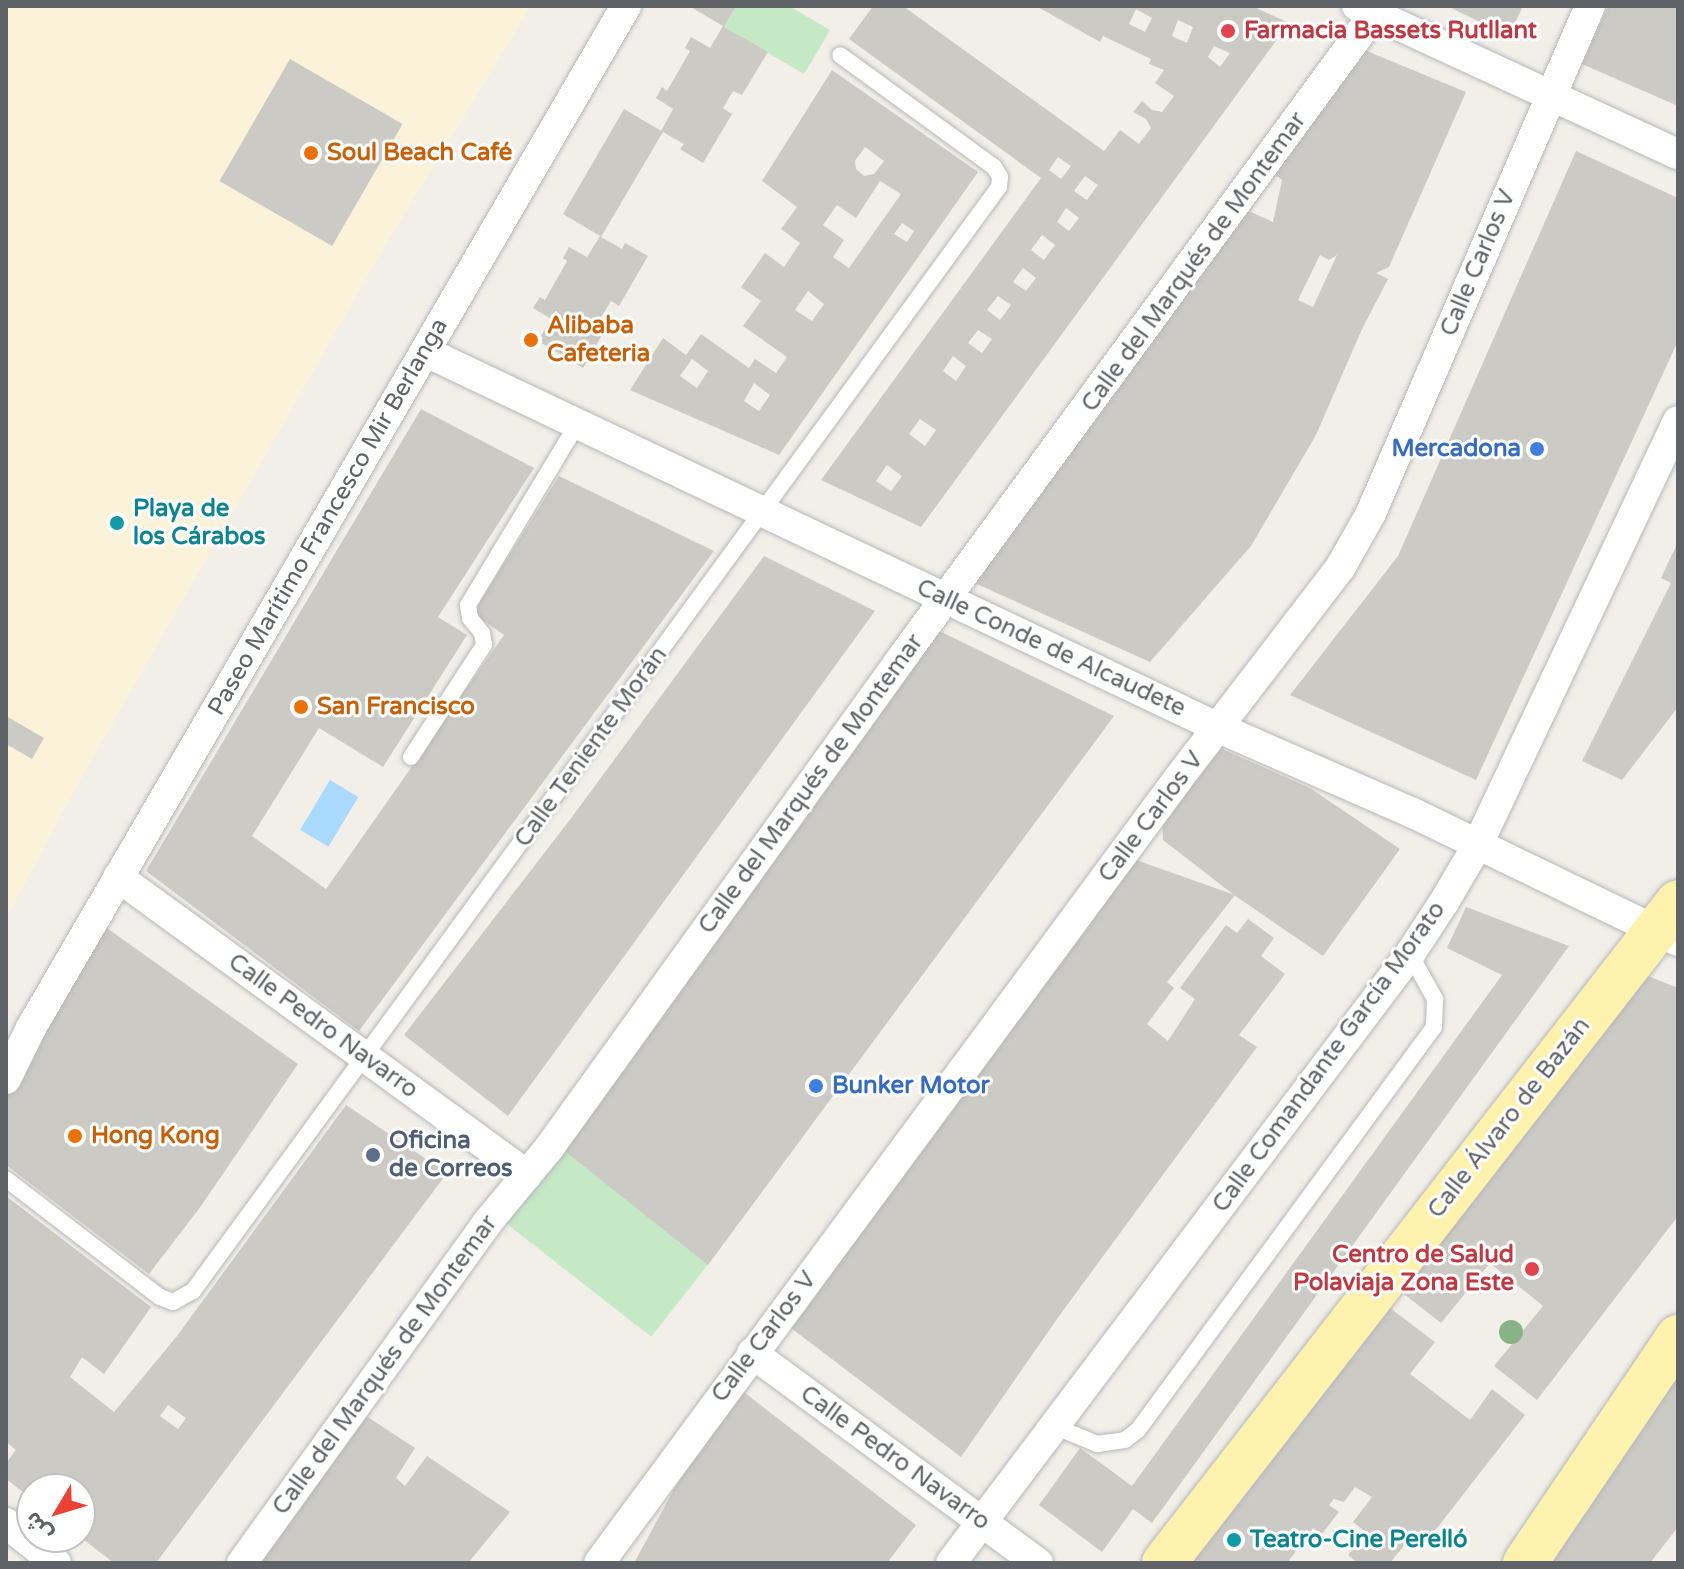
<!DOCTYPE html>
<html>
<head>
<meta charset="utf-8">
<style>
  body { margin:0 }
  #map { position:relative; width:1684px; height:1569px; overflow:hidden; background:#f1efe8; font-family:"Varela Round","Noto Sans Arabic",sans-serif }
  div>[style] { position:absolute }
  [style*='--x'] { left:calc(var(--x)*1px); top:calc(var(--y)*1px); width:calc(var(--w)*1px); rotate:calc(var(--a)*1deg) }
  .green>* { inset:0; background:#c5e8c5; transform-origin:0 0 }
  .sand>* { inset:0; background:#fbf3d9 }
  .water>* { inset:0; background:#aadaff; transform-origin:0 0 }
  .building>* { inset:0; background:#cccac5; transform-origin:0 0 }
  .roads { filter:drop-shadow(0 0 2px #b5b8bc) drop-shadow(0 0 2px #b5b8bc) }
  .service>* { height:16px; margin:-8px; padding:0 8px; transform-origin:8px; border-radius:8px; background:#fff }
  .minor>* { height:30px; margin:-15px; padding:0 15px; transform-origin:15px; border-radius:15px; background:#fff }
  .primary>* { height:44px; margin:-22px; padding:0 22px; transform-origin:22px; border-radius:22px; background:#fff2af }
  .trees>* { width:24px; height:24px; margin:-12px; border-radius:50%; background:#89b387 }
  .dots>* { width:22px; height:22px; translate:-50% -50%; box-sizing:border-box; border:4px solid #fff; border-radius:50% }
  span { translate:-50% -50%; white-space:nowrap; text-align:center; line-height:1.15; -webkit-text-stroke:6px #fff; paint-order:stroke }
  .health-label { font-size:24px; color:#be3a42; font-weight:700 }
  .left { translate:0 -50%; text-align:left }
  .right { translate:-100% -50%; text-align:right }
  .food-label { font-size:24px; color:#c56008; font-weight:700 }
  .street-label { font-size:24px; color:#5f6368 }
  .shop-label { font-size:24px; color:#366cbe; font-weight:700 }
  .culture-label { font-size:24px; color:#0d838f; font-weight:700 }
  .service-label { font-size:24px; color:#4e5e75; font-weight:700 }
  .frame { position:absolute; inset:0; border:8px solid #5f6368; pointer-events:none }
  .north { position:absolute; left:16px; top:1473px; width:80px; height:80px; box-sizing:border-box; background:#fff; border:2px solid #bfc1c3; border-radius:50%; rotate:232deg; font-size:22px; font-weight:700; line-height:32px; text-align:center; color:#5f6368 }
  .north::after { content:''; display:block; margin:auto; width:28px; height:36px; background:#ea4335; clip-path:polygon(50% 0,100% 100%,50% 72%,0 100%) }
</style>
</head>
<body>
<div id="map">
  <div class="green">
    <i style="clip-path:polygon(736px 6px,789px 6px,830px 30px,804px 74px,724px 27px)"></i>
    <i style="left:562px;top:1149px;width:186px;height:93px;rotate:38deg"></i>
  </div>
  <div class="sand">
    <i style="clip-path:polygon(6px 6px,531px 6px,380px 254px,74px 791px,6px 919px)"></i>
  </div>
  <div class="water">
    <i style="left:330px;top:780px;width:33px;height:58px;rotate:31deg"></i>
  </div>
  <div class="building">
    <i style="clip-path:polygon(689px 6px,736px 6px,724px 27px,768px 52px,742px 95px,733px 91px,723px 108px,732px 114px,703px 163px,680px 149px,684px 144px,661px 131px,673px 109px,656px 98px,662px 87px,667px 91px,690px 51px,685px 48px,691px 37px,710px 48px,723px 26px)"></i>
    <i style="clip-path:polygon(evenodd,873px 6px,903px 6px,1104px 151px,1120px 130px,1139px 144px,1151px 128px,1146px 119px,1133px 112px,1142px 101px,1152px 110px,1162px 112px,1174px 96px,1155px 83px,1164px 70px,1149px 64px,1151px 59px,1103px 36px,1100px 42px,1036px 6px,1252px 6px,1289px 23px,921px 527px,821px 480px,1041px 178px,849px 39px,873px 6px,1136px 9px,1152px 18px,1145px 32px,1129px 24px,1136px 9px,873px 6px,1178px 20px,1193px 27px,1187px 43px,1172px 36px,1178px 20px,873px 6px,1214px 46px,1230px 53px,1220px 67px,1208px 57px,1214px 46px,873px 6px,1058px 157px,1071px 166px,1061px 179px,1049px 170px,1058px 157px,873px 6px,1085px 176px,1098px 185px,1087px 200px,1074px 191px,1085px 176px,873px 6px,1066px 208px,1079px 218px,1069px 231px,1057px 222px,1066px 208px,873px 6px,1042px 235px,1055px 245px,1044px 260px,1031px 250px,1042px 235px,873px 6px,1023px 268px,1036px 278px,1026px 291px,1013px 282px,1023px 268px,873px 6px,998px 296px,1011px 305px,1000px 320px,987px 310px,998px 296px,873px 6px,978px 330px,992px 339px,982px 353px,968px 343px,978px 330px,873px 6px,953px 356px,966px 366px,956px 381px,943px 371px,953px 356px,873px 6px,920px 419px,936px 430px,925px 446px,909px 434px,920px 419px,873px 6px,887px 465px,902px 476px,891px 491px,876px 481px,887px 465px)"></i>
    <i style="clip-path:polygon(1447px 6px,1523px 6px,1509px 36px)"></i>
    <i style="clip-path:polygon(1608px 6px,1678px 6px,1678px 106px,1582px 64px)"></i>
    <i style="clip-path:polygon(evenodd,1357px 47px,1466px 92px,1389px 267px,1376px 273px,1388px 279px,1362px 329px,1316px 435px,1251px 546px,1150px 662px,968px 580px,1238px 206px,1273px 222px,1282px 180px,1265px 167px,1357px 47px,1320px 255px,1329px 260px,1337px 255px,1313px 307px,1298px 300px,1320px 255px)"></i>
    <i style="left:290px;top:59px;width:130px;height:141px;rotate:30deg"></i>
    <i style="clip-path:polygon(evenodd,832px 70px,978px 172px,779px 455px,630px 390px,663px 338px,686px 355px,701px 334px,749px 368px,755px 359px,776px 373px,787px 357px,743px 326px,761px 301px,741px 287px,765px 253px,784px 267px,800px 243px,781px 229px,797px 207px,762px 181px,832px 70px,865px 147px,884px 161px,874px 174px,864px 176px,856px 169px,855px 161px,865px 147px,832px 70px,880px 181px,901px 194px,849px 268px,833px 257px,844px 240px,823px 225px,837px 205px,856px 218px,880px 181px,832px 70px,902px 223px,914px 231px,907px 242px,894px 234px,902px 223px,832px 70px,808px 291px,824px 304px,812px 321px,795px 310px,808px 291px,832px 70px,692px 359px,708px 371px,697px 388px,680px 376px,692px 359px,832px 70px,754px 383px,770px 395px,759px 411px,744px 401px,754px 383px)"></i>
    <i style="clip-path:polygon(624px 109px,663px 132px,601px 237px,622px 249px,625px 243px,648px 256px,619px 306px,611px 301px,600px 319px,609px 323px,583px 368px,538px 341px,551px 319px,533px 308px,540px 297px,545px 300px,567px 261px,563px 258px,569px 247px,587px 257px,600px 236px,563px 214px)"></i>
    <i style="clip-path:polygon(1576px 151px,1678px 198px,1678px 341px,1476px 780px,1290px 695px,1398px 556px)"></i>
    <i style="clip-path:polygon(421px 409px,534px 468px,438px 617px,467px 635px,383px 767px,319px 728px,252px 836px,326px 889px,504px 635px,473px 613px,559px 476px,714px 551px,359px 1031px,146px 871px)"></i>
    <i style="clip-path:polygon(1678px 542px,1678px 707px,1622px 780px,1582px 761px,1671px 583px,1661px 578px)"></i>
    <i style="clip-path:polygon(764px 556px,875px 611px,508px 1116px,404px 1035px,572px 817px)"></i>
    <i style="clip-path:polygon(927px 625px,1114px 716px,708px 1265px,562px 1149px)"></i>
    <i style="clip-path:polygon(6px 716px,44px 738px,32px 759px,6px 744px)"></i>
    <i style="clip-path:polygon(1220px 748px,1310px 788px,1400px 849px,1323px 956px,1234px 895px,1163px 840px,1162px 820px)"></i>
    <i style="clip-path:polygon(1136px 860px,1235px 895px,1167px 982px,1174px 988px,1147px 1024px,1168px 1041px,1195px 999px,1180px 988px,1226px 925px,1237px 933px,1248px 919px,1274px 938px,1261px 956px,1285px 974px,1239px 1035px,1257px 1047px,1062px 1312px,961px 1457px,787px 1325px)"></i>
    <i style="clip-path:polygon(1466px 907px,1569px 946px,1152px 1523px,1133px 1509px,1102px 1552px,1039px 1505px,1080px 1448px,1132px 1486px,1502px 975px,1447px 948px)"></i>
    <i style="clip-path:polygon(104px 926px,298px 1064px,201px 1206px,149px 1274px,6px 1165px,6px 1098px)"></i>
    <i style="clip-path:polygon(1643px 974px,1678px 988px,1678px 1216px,1537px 1400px,1494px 1366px,1543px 1306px,1490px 1263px,1441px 1323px,1400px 1291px)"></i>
    <i style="clip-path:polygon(evenodd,346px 1105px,447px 1173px,156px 1563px,114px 1563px,80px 1537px,80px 1489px,32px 1489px,32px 1499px,6px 1479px,6px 1463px,16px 1450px,6px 1442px,6px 1196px,151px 1307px,104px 1374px,82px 1357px,70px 1377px,114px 1412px,177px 1336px,346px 1105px,168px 1405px,186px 1418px,178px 1429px,160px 1416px,168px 1405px)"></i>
    <i style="clip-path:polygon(1390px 1308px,1435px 1342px,1410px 1374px,1470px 1420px,1492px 1389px,1525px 1415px,1427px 1541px,1415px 1532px,1390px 1563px,1358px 1563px,1348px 1555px,1362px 1538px,1369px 1543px,1373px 1538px,1353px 1522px,1372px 1497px,1355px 1487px,1344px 1502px,1334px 1499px,1329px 1505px,1339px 1512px,1321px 1535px,1313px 1528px,1287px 1563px,1192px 1563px)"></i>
    <i style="clip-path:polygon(1678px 1373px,1678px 1527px,1650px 1563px,1539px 1563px)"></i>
    <i style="clip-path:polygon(732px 1383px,916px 1525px,887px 1563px,634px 1563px)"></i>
    <i style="clip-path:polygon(357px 1410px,415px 1448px,396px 1478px,405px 1486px,427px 1456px,510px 1512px,468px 1563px,249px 1563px)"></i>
  </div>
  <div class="roads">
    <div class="service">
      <i style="--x:411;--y:757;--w:134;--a:-56.9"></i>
      <i style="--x:484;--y:645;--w:12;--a:-99"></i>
      <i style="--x:482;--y:633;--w:19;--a:-129"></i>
      <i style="--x:470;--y:618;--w:13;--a:-99"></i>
      <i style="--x:468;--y:605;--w:213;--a:-58.9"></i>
      <i style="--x:6;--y:1179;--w:194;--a:37.5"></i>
      <i style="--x:160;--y:1297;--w:14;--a:21"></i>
      <i style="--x:173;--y:1302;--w:23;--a:-29"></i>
      <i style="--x:193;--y:1291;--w:1367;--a:-53.87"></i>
      <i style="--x:999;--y:187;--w:10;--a:-84"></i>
      <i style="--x:1000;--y:177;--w:12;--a:-121"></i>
      <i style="--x:994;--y:167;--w:190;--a:-144"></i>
      <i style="--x:1054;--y:1426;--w:47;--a:22.7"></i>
      <i style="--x:1097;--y:1444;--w:28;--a:-8"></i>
      <i style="--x:1125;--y:1440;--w:16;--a:-38"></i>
      <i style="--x:1138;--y:1430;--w:500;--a:-53.7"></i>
      <i style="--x:1434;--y:1027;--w:28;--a:-88"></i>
      <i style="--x:1435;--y:999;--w:51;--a:-119.1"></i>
    </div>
    <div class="minor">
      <i style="--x:1357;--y:6;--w:353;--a:24.8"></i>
      <i style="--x:426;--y:352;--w:878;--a:25.37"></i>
      <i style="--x:1219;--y:728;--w:212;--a:23.7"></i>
      <i style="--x:1413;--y:813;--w:294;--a:25.8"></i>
      <i style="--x:118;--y:877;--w:506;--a:36.08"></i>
      <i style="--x:6;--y:1079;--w:57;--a:-63.9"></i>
      <i style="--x:31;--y:1028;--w:1183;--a:-59.79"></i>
      <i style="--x:752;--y:1353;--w:355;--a:36.3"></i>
      <i style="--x:6;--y:1523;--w:64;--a:38.7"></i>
      <i style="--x:242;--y:1563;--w:419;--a:-54.2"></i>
      <i style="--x:487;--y:1223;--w:97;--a:-50.4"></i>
      <i style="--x:549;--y:1148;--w:613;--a:-54.23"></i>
      <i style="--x:907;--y:651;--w:800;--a:-53.75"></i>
      <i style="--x:599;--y:1563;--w:975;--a:-53.55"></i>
      <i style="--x:1178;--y:779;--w:266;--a:-52.5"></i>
      <i style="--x:1340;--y:568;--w:63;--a:-60.6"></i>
      <i style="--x:1371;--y:513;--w:552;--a:-66.64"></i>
      <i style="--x:951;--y:1563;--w:763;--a:-52.99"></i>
      <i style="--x:1410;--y:954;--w:62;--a:-56.8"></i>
      <i style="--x:1444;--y:902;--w:65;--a:-59.5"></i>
      <i style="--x:1477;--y:846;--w:470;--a:-64.7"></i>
    </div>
    <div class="primary">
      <i style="--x:1164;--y:1563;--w:837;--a:-52.13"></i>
      <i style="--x:1525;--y:1563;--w:273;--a:-55.9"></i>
    </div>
  </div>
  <div class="trees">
    <i style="left:1511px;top:1332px"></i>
  </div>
  <div class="dots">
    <i style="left:1228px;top:31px;background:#e0444e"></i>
    <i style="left:311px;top:153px;background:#e8710a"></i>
    <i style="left:531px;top:340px;background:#e8710a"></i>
    <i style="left:1537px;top:449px;background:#3f7fe0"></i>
    <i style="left:117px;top:523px;background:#0f9aa8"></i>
    <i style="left:301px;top:707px;background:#e8710a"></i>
    <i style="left:816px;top:1086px;background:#3f7fe0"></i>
    <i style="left:75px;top:1136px;background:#e8710a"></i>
    <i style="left:373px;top:1155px;background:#5c6f8a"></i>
    <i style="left:1532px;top:1269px;background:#e0444e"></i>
    <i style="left:1234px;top:1540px;background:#0f9aa8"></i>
  </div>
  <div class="health-label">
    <span class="left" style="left:1244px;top:31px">Farmacia Bassets Rutllant</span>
    <span class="right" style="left:1514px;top:1269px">Centro de Salud<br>Polaviaja Zona Este</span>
  </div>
  <div class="food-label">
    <span class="left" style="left:327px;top:153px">Soul Beach Café</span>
    <span class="left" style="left:547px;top:340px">Alibaba<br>Cafeteria</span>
    <span class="left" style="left:317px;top:707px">San Francisco</span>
    <span class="left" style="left:91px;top:1136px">Hong Kong</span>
  </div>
  <div class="street-label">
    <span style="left:1194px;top:262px;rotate:-54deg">Calle del Marqués de Montemar</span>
    <span style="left:1478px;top:263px;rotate:-67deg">Calle Carlos V</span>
    <span style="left:328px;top:517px;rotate:-60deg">Paseo Marítimo Francesco Mir Berlanga</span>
    <span style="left:1051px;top:648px;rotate:25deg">Calle Conde de Alcaudete</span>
    <span style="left:591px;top:747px;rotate:-54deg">Calle Teniente Morán</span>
    <span style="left:811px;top:784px;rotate:-54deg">Calle del Marqués de Montemar</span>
    <span style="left:1151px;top:817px;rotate:-53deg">Calle Carlos V</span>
    <span style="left:323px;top:1026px;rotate:36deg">Calle Pedro Navarro</span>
    <span style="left:1329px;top:1057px;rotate:-54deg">Calle Comandante García Morato</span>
    <span style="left:1509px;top:1118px;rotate:-52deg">Calle Álvaro de Bazán</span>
    <span style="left:764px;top:1337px;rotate:-53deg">Calle Carlos V</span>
    <span style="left:385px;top:1365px;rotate:-54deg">Calle del Marqués de Montemar</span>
    <span style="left:895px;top:1458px;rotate:36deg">Calle Pedro Navarro</span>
  </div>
  <div class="shop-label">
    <span class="right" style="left:1521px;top:449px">Mercadona</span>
    <span class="left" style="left:832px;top:1086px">Bunker Motor</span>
  </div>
  <div class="culture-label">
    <span class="left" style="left:133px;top:523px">Playa de<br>los Cárabos</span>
    <span class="left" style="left:1250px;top:1540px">Teatro-Cine Perelló</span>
  </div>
  <div class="service-label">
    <span class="left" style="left:389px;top:1155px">Oficina<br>de Correos</span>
  </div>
  <div class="frame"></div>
  <div class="north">ش</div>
</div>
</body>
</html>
